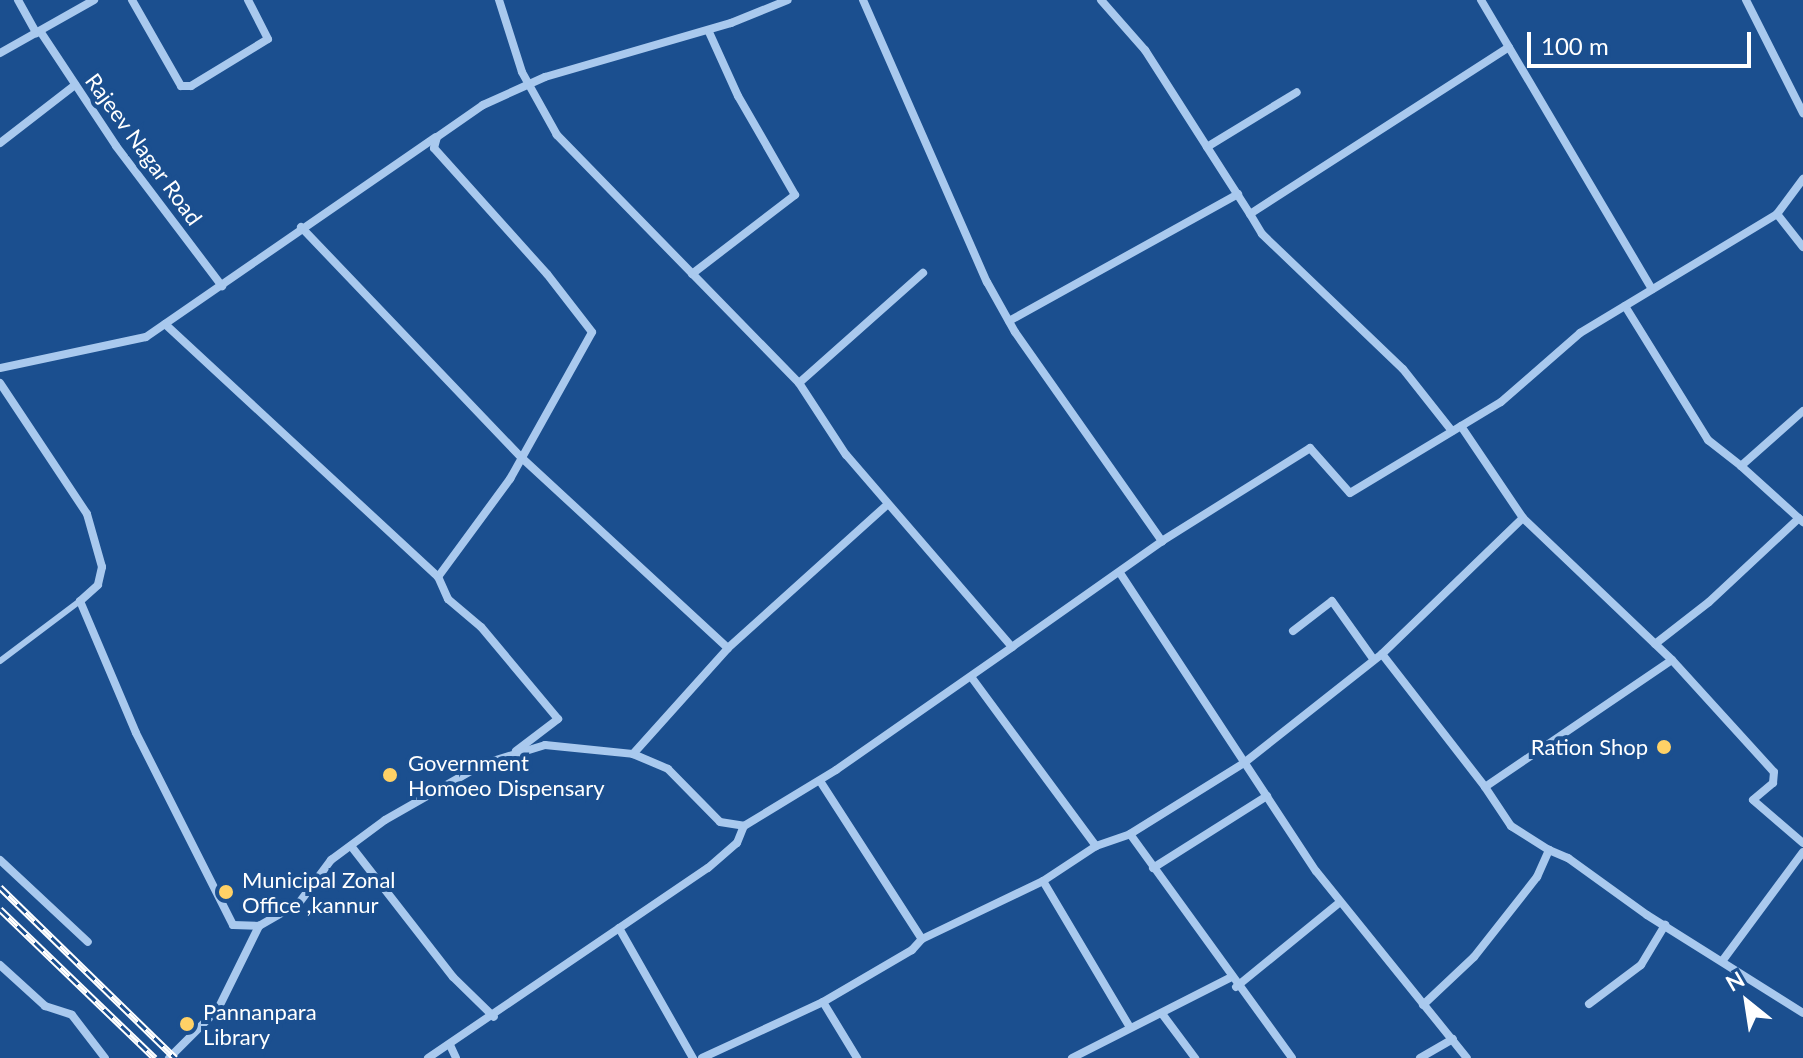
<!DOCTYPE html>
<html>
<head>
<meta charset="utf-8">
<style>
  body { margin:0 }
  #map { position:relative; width:1803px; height:1058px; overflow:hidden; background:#1b4f8f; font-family:Lato,sans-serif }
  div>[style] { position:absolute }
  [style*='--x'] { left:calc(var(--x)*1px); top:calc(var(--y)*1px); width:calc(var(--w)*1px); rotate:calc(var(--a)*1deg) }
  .lane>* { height:6px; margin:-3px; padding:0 3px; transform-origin:3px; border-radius:3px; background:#a9c9ee }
  .street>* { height:8px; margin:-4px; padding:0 4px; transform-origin:4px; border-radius:4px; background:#a9c9ee }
  .rail>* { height:7px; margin-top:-3.5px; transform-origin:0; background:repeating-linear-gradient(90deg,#1b4f8f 0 12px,#fff 0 24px); box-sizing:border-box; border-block:2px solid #fff }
  .dots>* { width:22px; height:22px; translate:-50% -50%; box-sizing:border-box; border:4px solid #1b4f8f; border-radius:50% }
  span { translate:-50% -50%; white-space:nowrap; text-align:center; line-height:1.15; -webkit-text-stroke:8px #1b4f8f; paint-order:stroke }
  .street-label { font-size:22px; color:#fff }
  .poi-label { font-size:22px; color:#fff }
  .right { translate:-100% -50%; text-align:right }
  .left { translate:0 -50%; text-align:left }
  .north { position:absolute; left:1707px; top:962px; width:80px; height:80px; -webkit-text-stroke:6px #1b4f8f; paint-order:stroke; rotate:330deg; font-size:22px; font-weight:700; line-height:32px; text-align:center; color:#fff }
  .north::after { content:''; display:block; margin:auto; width:28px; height:36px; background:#fff; clip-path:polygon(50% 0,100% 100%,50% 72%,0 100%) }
  .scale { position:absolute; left:1527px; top:32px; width:224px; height:36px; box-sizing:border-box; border:4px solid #fff; border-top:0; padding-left:10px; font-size:24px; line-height:28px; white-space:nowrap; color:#fff; -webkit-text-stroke:6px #1b4f8f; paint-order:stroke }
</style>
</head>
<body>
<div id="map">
  <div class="lane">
    <i style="--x:0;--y:661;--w:100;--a:-36.9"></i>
  </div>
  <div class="street">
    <i style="--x:18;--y:0;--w:38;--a:61"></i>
    <i style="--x:132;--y:0;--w:99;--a:60.3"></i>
    <i style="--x:181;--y:86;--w:10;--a:0"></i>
    <i style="--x:191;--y:86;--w:90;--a:-31.4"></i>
    <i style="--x:268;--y:39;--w:44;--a:-117.1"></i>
    <i style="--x:863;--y:0;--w:308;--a:66.3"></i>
    <i style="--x:987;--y:282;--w:57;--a:60.8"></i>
    <i style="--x:1015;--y:332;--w:256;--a:54.9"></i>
    <i style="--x:1101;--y:0;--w:67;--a:48.7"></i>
    <i style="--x:1145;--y:50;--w:115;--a:57.4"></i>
    <i style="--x:1207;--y:147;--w:105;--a:-31.4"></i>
    <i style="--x:1481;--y:0;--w:336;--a:59.4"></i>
    <i style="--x:1746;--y:0;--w:127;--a:63.2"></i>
    <i style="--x:40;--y:31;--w:138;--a:56.5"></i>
    <i style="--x:116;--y:146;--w:176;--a:52.9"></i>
    <i style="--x:0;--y:53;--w:108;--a:-29.4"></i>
    <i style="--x:0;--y:143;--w:95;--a:-37.7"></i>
    <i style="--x:1207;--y:147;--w:80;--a:57.3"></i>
    <i style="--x:1250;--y:214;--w:308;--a:-32.8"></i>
    <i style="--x:1250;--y:214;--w:23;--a:59"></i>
    <i style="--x:1262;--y:234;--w:195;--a:43.8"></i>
    <i style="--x:1403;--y:369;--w:79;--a:51.7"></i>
    <i style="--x:1777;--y:214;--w:42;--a:51.8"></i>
    <i style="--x:301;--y:227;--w:321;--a:46.3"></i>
    <i style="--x:523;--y:459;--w:279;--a:42.7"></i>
    <i style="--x:692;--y:274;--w:130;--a:-37.5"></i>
    <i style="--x:795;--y:195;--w:114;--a:-119.9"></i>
    <i style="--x:738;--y:96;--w:72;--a:-114.4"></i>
    <i style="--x:1625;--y:306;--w:158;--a:58.2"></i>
    <i style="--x:1708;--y:440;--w:42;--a:38.2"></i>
    <i style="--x:1009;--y:321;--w:262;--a:-29"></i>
    <i style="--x:165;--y:324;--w:372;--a:42.8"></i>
    <i style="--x:0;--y:368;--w:149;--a:-12"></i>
    <i style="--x:146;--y:337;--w:352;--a:-34.6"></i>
    <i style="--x:0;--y:383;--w:157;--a:56.4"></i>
    <i style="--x:87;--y:514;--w:55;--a:74.2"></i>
    <i style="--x:102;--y:567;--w:18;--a:103"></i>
    <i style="--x:98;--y:585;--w:24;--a:138"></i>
    <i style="--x:80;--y:601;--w:143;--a:67"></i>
    <i style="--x:136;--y:733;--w:215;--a:63.2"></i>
    <i style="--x:233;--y:925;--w:26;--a:2"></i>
    <i style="--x:799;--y:383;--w:166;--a:-41.6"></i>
    <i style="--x:1803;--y:411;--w:83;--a:138.4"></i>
    <i style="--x:1741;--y:466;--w:84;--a:42.1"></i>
    <i style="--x:1120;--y:573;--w:357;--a:56.7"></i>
    <i style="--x:1316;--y:871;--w:240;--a:51.1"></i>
    <i style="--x:1293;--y:631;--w:49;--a:-37.6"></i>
    <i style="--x:1332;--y:601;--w:72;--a:54.6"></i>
    <i style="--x:1655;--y:644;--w:68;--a:-37.9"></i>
    <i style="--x:1709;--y:602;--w:123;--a:-43"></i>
    <i style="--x:1012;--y:647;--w:184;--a:-35.2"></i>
    <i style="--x:1162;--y:541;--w:175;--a:-32.1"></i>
    <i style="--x:1310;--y:448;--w:60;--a:48.4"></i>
    <i style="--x:1350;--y:493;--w:176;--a:-31.1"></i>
    <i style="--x:1501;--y:402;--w:105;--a:-41.1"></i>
    <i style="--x:1580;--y:333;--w:230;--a:-31.1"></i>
    <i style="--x:1777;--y:214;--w:44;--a:-53.4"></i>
    <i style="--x:1382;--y:654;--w:168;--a:52.2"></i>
    <i style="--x:1485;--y:787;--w:226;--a:-34.2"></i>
    <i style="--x:1672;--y:660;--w:206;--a:-136.4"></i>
    <i style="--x:1672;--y:660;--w:151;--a:47.7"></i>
    <i style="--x:1774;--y:772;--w:11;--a:95"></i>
    <i style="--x:1773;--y:783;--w:26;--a:140"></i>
    <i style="--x:1753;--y:800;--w:66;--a:40.7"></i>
    <i style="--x:972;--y:678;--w:209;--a:53.6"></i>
    <i style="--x:516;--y:751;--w:53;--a:-37.3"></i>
    <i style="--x:558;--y:719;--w:120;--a:-129.9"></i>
    <i style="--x:481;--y:627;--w:43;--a:-139.7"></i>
    <i style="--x:448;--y:599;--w:24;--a:-114"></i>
    <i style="--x:438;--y:577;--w:122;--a:-53.7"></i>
    <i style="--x:510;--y:479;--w:168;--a:-60.8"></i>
    <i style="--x:592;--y:332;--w:73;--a:-127.8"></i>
    <i style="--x:547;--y:274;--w:169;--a:-131.9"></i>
    <i style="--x:434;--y:148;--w:11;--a:-75"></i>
    <i style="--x:437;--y:137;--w:56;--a:-34.8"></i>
    <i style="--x:483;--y:105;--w:68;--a:-24.3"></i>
    <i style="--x:545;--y:77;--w:194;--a:-16.2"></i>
    <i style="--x:731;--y:23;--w:61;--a:-22"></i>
    <i style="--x:633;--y:754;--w:142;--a:-48.1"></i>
    <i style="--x:728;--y:648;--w:215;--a:-42"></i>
    <i style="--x:820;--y:781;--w:188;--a:57.2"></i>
    <i style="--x:1485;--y:787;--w:47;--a:56.3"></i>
    <i style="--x:1511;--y:826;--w:45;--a:32.3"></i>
    <i style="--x:1130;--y:834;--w:276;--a:54.1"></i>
    <i style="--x:351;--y:846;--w:166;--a:52.1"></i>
    <i style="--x:453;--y:977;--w:57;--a:44.3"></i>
    <i style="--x:0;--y:860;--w:120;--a:43"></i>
    <i style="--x:1153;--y:868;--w:135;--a:-32.3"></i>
    <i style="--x:1043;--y:881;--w:169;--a:59.3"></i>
    <i style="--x:619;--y:928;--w:150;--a:60.4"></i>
    <i style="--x:1723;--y:960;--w:134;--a:-53.5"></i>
    <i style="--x:0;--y:965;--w:61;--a:42.3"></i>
    <i style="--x:45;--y:1006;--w:28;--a:18"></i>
    <i style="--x:72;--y:1015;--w:54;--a:52.5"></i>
    <i style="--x:1236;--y:987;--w:133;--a:-39.2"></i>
    <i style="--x:823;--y:1002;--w:66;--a:58.7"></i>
    <i style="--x:1589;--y:1004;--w:65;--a:-36.9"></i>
    <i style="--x:1641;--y:965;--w:47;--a:-59"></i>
    <i style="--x:1423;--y:1005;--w:70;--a:-43.3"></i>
    <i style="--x:1474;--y:957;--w:102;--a:-51.8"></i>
    <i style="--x:1537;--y:877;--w:30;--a:-66"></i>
    <i style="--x:1549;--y:850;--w:21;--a:23"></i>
    <i style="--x:1568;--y:858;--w:97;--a:35.8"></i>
    <i style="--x:1647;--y:915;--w:184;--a:32.1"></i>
    <i style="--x:1163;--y:1015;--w:54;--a:53.3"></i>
    <i style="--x:450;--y:1045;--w:14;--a:65"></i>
    <i style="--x:169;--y:1058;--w:69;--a:-45"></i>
    <i style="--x:218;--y:1009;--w:93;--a:-63.7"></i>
    <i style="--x:259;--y:926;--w:46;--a:-29.9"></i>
    <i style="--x:299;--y:903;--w:54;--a:-53.3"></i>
    <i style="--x:331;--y:860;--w:67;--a:-36.5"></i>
    <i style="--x:385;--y:820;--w:113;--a:-29.7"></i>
    <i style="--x:483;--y:764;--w:65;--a:-17"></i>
    <i style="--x:545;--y:745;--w:88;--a:5.8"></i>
    <i style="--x:633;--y:754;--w:38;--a:23"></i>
    <i style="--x:668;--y:769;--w:74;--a:45.5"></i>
    <i style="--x:720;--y:822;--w:24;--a:9"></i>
    <i style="--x:744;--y:826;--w:108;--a:-31.3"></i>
    <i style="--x:836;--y:770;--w:215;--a:-34.9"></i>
    <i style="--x:1012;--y:647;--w:254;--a:-130.8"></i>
    <i style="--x:846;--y:455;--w:86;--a:-123.1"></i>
    <i style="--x:799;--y:383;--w:347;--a:-134.3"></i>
    <i style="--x:557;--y:135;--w:72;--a:-119.1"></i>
    <i style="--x:522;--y:72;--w:76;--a:-107.7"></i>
    <i style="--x:428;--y:1058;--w:338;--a:-34.2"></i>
    <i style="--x:708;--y:868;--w:38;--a:-41"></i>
    <i style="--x:737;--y:843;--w:18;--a:-68"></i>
    <i style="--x:702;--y:1058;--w:133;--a:-24.8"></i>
    <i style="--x:823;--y:1002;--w:103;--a:-30.3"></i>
    <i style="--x:912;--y:950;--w:15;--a:-48"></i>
    <i style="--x:922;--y:939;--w:134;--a:-25.6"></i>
    <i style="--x:1043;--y:881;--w:64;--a:-33.4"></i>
    <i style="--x:1096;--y:846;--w:36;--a:-19"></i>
    <i style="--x:1130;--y:834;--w:134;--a:-31.9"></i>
    <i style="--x:1244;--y:763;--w:176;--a:-38.3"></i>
    <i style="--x:1382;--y:654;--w:196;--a:-44"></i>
    <i style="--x:1523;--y:518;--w:111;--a:-124"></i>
    <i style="--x:1072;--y:1058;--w:177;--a:-26.9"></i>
    <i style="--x:1420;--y:1058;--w:38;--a:-30"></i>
  </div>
  <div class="rail">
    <i style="--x:0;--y:887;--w:245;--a:44.3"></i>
    <i style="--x:0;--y:909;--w:215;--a:43.9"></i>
  </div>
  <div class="dots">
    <i style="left:1664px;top:747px;background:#ffd166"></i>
    <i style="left:390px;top:775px;background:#ffd166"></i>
    <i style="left:226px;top:892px;background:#ffd166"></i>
    <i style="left:187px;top:1024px;background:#ffd166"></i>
  </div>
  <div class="street-label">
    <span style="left:144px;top:149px;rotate:54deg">Rajeev Nagar Road</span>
  </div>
  <div class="poi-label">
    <span class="right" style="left:1648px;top:747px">Ration Shop</span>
    <span class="left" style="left:408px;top:775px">Government<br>Homoeo Dispensary</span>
    <span class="left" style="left:242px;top:892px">Municipal Zonal<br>Office ,kannur</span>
    <span class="left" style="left:203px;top:1024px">Pannanpara<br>Library</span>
  </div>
  <div class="north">N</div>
  <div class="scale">100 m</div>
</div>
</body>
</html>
